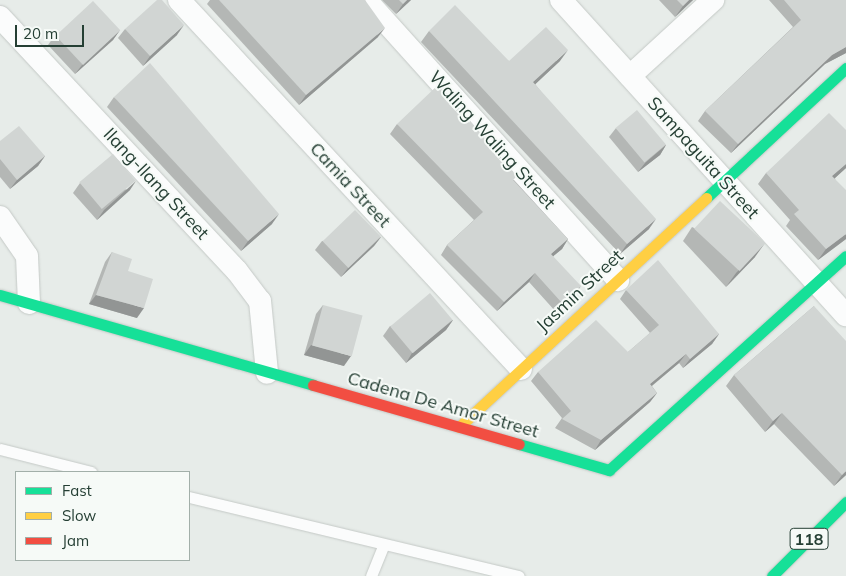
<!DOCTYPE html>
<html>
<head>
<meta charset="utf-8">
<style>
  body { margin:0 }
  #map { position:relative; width:846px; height:576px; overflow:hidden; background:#e7ece9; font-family:Mulish,sans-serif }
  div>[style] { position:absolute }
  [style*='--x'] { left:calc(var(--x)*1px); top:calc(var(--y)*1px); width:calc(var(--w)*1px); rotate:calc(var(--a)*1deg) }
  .roads { filter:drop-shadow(0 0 1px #c4c9c6) drop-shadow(0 0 1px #c4c9c6) }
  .lane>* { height:11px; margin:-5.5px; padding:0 5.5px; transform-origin:5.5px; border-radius:5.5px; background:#fbfcfc }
  .street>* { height:22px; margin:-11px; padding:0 11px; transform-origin:11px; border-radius:11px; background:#fbfcfc }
  .fast>* { height:11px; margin:-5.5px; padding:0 5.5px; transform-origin:5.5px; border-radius:5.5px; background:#16e098 }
  .slow>* { height:11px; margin:-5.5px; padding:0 5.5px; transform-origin:5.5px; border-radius:5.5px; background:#ffcf43 }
  .jam>* { height:11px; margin:-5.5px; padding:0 5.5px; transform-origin:5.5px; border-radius:5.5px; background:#f24e42 }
  .wall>* { inset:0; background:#b4b7b5 }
  .shaded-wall>* { inset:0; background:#929594 }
  .building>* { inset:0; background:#d1d5d3; transform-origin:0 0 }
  span { translate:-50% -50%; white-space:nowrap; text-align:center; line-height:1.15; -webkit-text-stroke:4px #f6faf7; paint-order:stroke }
  .shield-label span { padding:1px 4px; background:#f6faf7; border:1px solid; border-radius:4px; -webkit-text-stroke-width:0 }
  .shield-label { font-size:16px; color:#253f34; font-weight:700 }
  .street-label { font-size:18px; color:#253f34 }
  .legend { position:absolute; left:15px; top:471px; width:175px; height:90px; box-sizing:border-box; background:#f6faf7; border:1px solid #a2afa9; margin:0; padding:6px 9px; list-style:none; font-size:15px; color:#253f34 }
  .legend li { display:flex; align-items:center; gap:10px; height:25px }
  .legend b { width:25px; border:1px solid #a2afa9 }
  .scale { position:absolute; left:15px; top:25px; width:69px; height:22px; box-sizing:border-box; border:2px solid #253f34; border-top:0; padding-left:6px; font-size:15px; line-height:18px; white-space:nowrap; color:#253f34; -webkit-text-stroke:4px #f6faf7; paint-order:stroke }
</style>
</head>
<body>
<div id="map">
  <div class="roads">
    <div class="lane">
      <i style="--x:0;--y:449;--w:94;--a:14.2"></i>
      <i style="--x:189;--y:497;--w:339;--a:13.5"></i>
      <i style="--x:371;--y:576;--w:32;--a:-68"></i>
    </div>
    <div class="street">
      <i style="--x:179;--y:0;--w:503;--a:47.17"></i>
      <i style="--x:366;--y:0;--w:377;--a:48"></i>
      <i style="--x:561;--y:0;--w:425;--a:47.9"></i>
      <i style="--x:0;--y:17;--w:347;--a:47"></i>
      <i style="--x:237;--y:271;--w:38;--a:53"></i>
      <i style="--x:260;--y:301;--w:72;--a:84.4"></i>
      <i style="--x:630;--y:76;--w:113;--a:-42.5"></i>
      <i style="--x:0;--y:217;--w:47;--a:55.3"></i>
      <i style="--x:27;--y:256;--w:47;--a:87.6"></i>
    </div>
    <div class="fast">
      <i style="--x:706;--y:198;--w:191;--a:-42.9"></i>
      <i style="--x:0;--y:295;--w:326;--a:16"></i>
      <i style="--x:519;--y:444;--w:94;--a:16.1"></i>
      <i style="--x:609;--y:470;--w:319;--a:-42.1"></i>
      <i style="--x:772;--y:576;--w:105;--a:-45"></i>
    </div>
    <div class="slow">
      <i style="--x:459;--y:427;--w:337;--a:-42.8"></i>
    </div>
    <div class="jam">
      <i style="--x:313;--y:385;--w:214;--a:16"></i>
    </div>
  </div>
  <div class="wall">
    <i style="clip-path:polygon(210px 0,365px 0,378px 37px,299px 105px,207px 4px)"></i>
    <i style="clip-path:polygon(382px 0,411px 0,396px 14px)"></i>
    <i style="clip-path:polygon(659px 0,693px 0,675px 17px)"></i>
    <i style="clip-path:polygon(769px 0,846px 0,846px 53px,825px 64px,731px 153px,698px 121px,705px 111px,793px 27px)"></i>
    <i style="clip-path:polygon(125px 29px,177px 35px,143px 66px,118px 38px)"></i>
    <i style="clip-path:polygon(120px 30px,113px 40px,75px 74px,48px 45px,55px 35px)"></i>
    <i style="clip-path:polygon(429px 31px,509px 61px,560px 61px,535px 84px,649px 229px,620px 254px,421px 42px)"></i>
    <i style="clip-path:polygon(114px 97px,272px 224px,241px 251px,107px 107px)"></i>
    <i style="clip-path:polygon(397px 124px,514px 180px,568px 239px,562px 249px,553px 256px,574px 296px,556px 312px,529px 282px,497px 311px,441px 255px,447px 245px,474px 220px,390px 134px)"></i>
    <i style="clip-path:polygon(616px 128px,666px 145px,660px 155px,638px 172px,609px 137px)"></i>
    <i style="clip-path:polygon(846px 130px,846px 168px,835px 178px,846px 239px,818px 260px,786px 226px,790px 220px,758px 184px,766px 173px)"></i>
    <i style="clip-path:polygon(0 141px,45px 156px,38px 166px,10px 189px,0 177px)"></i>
    <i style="clip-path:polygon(80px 183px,130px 190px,97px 220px,73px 193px)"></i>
    <i style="clip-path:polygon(692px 227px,755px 257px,726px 287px,683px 241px)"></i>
    <i style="clip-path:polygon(381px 237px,374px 246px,341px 277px,315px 250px,322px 241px)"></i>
    <i style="clip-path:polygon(112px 252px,128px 271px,137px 318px,89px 304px,105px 262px)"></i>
    <i style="clip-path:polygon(626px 290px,719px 334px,712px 344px,683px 368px,679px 363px,652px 386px,657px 393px,650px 402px,595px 450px,555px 428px,562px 418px,531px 381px,538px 372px,628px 352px,650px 333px,620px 299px)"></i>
    <i style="clip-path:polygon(323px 305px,344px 366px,304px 355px,316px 314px)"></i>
    <i style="clip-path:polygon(814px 306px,846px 475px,834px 486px,774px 424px,765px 432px,726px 386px,734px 375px)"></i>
    <i style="clip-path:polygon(453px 320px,446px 330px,406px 363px,383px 336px,390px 326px)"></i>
  </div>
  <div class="shaded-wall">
    <i style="clip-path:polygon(407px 0,411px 0,396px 14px,403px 4px)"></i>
    <i style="clip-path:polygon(689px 0,693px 0,675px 17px,683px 6px)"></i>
    <i style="clip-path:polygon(184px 25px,177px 35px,143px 66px,150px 56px)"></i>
    <i style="clip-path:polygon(385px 28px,378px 37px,299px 105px,306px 95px)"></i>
    <i style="clip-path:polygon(120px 30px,113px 40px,75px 74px,82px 65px)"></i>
    <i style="clip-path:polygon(846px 47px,846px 53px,825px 64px,731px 153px,738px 144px,832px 55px)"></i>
    <i style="clip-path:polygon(568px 50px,560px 61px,526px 93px,533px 82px)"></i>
    <i style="clip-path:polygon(666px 145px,660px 155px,638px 172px,645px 163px)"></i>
    <i style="clip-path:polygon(45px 156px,38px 166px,10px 189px,17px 180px)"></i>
    <i style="clip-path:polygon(846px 164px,846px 168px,825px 187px,832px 176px)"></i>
    <i style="clip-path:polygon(136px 181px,130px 190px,97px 220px,104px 210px)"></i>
    <i style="clip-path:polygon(279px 214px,272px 224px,241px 251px,248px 241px)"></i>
    <i style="clip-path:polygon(656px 219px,649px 229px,620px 254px,627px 244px)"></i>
    <i style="clip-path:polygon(846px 234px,846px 239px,818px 260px,826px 249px)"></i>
    <i style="clip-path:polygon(381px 237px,374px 246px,341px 277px,348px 268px)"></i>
    <i style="clip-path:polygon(568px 239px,562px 249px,545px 263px,551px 254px)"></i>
    <i style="clip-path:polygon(765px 243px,755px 257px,726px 287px,736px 273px)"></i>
    <i style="clip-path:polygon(535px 273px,529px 282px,497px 311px,504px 302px)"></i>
    <i style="clip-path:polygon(581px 286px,574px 296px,556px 312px,562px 303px)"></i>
    <i style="clip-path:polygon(96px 295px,144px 308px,137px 318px,89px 304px)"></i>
    <i style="clip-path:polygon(453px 320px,446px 330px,406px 363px,412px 353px)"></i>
    <i style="clip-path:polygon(719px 334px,712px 344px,683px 368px,690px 359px)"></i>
    <i style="clip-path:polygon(311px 345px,351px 356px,344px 366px,304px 355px)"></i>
    <i style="clip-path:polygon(686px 354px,679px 363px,643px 393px,650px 384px)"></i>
    <i style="clip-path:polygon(657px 393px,650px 402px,595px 450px,601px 440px)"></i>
    <i style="clip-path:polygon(782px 413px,774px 424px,765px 432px,773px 421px)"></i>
    <i style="clip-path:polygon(846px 471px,846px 475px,834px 486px,842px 475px)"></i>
  </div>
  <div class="building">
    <i style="clip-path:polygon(157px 0,162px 0,184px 25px,150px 56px,125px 29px)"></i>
    <i style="clip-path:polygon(219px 0,365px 0,385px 28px,306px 95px)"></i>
    <i style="clip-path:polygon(399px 0,407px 0,403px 4px)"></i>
    <i style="clip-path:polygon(677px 0,689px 0,683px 6px)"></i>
    <i style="clip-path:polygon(784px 0,846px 0,846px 47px,832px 55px,738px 144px,705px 111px,801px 20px)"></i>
    <i style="left:93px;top:1px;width:40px;height:51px;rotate:47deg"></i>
    <i style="clip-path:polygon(455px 5px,509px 61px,546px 27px,568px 50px,533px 82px,656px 219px,627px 244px,429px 31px)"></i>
    <i style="clip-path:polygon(150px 63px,279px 214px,248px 241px,114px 97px)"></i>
    <i style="clip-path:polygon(439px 84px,517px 176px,513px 180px,568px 239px,551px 254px,581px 286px,562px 303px,535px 273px,504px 302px,447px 245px,483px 212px,397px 124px)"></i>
    <i style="left:637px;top:110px;width:45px;height:28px;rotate:50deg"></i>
    <i style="clip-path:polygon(829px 113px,846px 130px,846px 164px,832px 176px,846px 190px,846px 234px,826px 249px,794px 214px,799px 210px,766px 173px)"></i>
    <i style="clip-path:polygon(19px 126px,45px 156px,17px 180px,0 159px,0 141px)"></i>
    <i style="left:113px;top:154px;width:35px;height:44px;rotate:50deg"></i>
    <i style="left:720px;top:201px;width:62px;height:38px;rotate:43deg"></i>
    <i style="left:355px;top:210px;width:37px;height:45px;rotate:46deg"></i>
    <i style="clip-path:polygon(112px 252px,132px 259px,128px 271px,153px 279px,144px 308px,96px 295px)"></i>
    <i style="clip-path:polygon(658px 260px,719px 334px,690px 359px,686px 354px,650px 384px,657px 393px,601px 440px,562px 419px,571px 411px,538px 372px,596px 320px,628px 352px,659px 325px,626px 290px)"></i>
    <i style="left:430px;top:293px;width:35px;height:52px;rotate:50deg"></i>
    <i style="left:323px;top:305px;width:41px;height:42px;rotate:15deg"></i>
    <i style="clip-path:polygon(814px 306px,846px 341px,846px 471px,842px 475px,782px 413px,773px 421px,734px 375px)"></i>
  </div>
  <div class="shield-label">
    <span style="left:809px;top:539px">118</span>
  </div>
  <div class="street-label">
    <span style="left:492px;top:140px;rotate:48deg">Waling Waling Street</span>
    <span style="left:703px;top:158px;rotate:48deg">Sampaguita Street</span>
    <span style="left:156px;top:184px;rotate:47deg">Ilang-Ilang Street</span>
    <span style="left:350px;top:185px;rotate:47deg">Camia Street</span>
    <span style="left:580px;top:291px;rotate:-43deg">Jasmin Street</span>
    <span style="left:443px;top:405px;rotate:16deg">Cadena De Amor Street</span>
  </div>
  <ul class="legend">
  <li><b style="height:6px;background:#16e098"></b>Fast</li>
  <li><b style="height:6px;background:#ffcf43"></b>Slow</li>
  <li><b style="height:6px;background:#f24e42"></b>Jam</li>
  </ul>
  <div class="scale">20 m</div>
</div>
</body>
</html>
